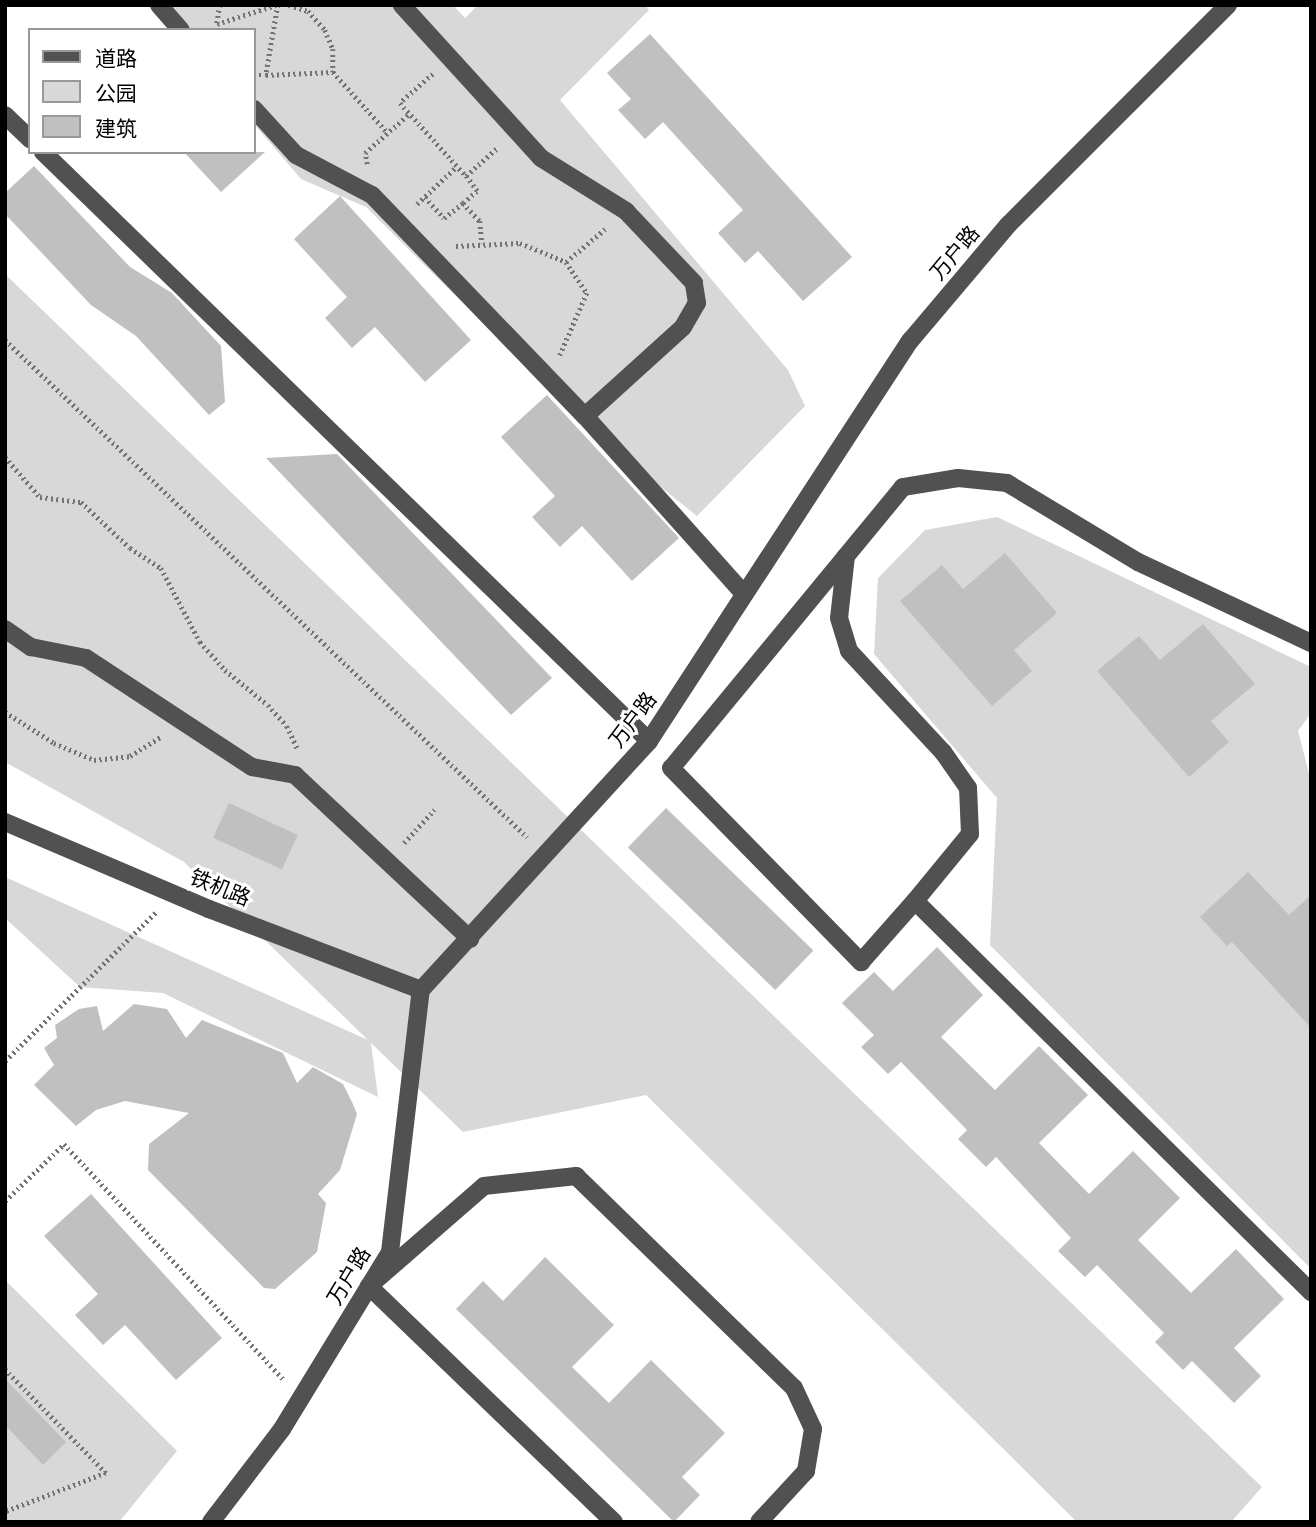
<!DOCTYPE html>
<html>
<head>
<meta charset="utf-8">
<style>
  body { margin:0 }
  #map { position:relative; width:1316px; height:1527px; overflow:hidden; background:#fff; font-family:Roboto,"Noto Sans SC",sans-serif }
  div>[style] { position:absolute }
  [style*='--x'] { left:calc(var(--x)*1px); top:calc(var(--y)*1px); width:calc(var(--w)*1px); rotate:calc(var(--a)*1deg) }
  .green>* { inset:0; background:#d8d8d8 }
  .building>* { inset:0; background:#c0c0c0; transform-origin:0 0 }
  .path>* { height:4.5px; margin-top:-2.25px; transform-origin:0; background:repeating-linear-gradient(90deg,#737373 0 2px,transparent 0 5.5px) }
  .minor>* { height:18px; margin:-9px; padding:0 9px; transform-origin:9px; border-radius:9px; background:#515151 }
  span { translate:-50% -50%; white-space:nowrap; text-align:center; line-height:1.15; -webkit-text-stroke:6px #fff; paint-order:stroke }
  .street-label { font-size:21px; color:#000 }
  .frame { position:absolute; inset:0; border:7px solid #000; pointer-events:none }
  .legend { position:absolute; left:28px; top:28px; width:228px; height:126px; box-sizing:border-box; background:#fff; border:2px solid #999; margin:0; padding:9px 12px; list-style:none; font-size:21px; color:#000 }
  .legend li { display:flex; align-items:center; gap:14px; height:35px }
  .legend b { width:35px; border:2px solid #999 }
</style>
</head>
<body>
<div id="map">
  <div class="green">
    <i style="clip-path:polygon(150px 5px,453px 5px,465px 18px,478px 5px,645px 5px,649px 10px,560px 100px,788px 370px,805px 406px,697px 516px,597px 436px,366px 207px,301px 179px,254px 124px,254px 30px,172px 30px)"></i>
    <i style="clip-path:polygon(5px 274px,1262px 1487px,1231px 1522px,1077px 1522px,646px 1095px,463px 1132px,371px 1043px,378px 1097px,163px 993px,80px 987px,5px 918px,5px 877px,368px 1040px,184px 862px,5px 762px)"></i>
    <i style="clip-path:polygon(997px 517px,1311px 667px,1311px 713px,1298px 731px,1311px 781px,1311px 1269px,990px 945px,997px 798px,874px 654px,878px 578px,925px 530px)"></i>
    <i style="clip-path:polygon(5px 1280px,177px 1451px,119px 1522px,5px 1522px)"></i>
  </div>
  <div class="building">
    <i style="clip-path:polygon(650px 34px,852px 257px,803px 301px,758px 251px,745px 263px,718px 233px,743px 210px,663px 122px,645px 139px,618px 110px,631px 99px,607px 73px)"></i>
    <i style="clip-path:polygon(184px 152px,265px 152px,221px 192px)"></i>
    <i style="clip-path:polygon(34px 166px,130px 267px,172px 293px,221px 346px,225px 402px,209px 415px,136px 336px,91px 305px,5px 214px,5px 193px)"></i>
    <i style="clip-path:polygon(340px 196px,471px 340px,425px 382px,375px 327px,352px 348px,325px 318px,347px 297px,294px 239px)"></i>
    <i style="clip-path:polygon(547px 395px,679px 538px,632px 581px,582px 526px,560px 547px,532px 517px,555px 496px,501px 437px)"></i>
    <i style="clip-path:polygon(337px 454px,552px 678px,511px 715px,266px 458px)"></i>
    <i style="clip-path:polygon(1005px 553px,1057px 613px,1014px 650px,1032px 671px,992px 706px,900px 601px,942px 565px,963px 589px)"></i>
    <i style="clip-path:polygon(1203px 624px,1255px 684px,1211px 721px,1229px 742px,1189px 777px,1097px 671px,1139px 636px,1160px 660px)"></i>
    <i style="left:229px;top:803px;width:76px;height:38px;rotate:25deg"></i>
    <i style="left:666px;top:808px;width:205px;height:55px;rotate:44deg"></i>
    <i style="clip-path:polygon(1248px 872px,1289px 915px,1311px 895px,1311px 1028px,1232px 942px,1227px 946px,1200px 917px)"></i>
    <i style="clip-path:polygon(937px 947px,983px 995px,941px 1037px,995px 1090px,1039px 1046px,1088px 1095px,1039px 1143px,1089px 1194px,1133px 1151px,1180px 1198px,1138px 1240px,1191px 1293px,1236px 1249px,1284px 1299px,1234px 1348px,1261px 1376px,1234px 1403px,1192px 1361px,1183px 1370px,1155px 1342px,1164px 1333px,1097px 1265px,1085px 1277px,1058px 1251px,1071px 1238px,996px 1157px,986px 1167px,958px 1139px,967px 1130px,901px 1062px,888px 1074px,861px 1047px,874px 1035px,842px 1003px,874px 972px,893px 991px)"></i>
    <i style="clip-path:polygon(134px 1004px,167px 1009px,186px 1038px,202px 1020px,283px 1053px,297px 1083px,313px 1067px,343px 1084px,352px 1102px,357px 1114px,340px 1170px,318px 1194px,326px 1203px,317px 1252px,275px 1289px,264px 1288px,148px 1170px,149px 1144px,189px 1113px,125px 1101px,96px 1110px,76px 1126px,34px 1085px,54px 1065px,44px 1048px,57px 1038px,55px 1025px,79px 1009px,97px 1006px,103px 1031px)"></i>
    <i style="clip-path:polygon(91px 1194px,222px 1338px,176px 1380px,125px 1325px,103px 1345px,75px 1315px,98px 1294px,44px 1236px)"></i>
    <i style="clip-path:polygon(545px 1257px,614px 1325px,572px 1367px,609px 1403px,651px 1360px,725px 1433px,682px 1477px,700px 1495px,674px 1522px,456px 1309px,483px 1281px,503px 1301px)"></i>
    <i style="clip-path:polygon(5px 1379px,66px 1442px,43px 1465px,5px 1425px)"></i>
  </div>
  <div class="path">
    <i style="--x:220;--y:5;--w:19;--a:99"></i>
    <i style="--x:217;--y:24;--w:62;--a:-17.9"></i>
    <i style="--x:278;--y:5;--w:71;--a:99.7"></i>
    <i style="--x:266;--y:75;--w:67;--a:-2.6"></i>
    <i style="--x:289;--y:5;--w:20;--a:18"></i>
    <i style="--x:308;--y:11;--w:25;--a:48"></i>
    <i style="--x:325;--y:30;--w:21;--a:67"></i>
    <i style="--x:333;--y:49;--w:23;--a:90"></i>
    <i style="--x:333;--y:72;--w:82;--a:48"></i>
    <i style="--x:433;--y:74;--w:44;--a:138.7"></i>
    <i style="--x:400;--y:103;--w:98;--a:47.9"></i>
    <i style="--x:466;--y:176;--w:42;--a:-42.1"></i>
    <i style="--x:254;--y:75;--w:12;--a:0"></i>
    <i style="--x:367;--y:164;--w:11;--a:-100"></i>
    <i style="--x:365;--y:153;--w:60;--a:-41.6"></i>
    <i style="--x:425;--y:197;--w:28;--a:48"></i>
    <i style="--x:444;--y:218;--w:24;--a:-38"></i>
    <i style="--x:463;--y:203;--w:25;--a:47"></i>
    <i style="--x:480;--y:221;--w:22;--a:85"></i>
    <i style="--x:463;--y:203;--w:18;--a:-41"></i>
    <i style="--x:477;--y:191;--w:19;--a:-126"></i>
    <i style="--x:417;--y:204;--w:55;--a:-43.5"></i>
    <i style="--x:456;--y:246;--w:64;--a:-2.7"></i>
    <i style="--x:520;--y:243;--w:50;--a:22.4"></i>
    <i style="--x:566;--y:262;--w:37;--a:56"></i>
    <i style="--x:587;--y:293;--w:68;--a:113.5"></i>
    <i style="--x:566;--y:262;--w:51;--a:-40.2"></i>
    <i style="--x:5;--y:340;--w:721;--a:43.59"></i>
    <i style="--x:5;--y:457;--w:53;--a:48.8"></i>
    <i style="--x:40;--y:497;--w:41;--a:7"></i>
    <i style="--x:81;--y:502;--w:67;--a:43.2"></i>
    <i style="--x:130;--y:548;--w:37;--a:33"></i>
    <i style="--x:161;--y:568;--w:84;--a:62.2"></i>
    <i style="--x:200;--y:642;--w:38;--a:48"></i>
    <i style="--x:225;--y:670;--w:55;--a:39.1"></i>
    <i style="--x:268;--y:705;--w:28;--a:48"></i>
    <i style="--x:287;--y:726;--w:26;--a:65"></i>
    <i style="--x:5;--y:712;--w:58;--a:32.3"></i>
    <i style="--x:54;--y:743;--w:43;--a:23"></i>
    <i style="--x:94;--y:760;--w:36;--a:-6"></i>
    <i style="--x:130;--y:756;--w:36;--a:-32"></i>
    <i style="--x:404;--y:843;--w:45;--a:-47.7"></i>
    <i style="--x:5;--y:1061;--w:212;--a:-44.6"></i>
    <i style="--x:5;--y:1201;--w:82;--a:-44"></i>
    <i style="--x:64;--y:1144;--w:323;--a:47"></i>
    <i style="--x:5;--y:1369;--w:145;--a:45.8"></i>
    <i style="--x:106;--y:1473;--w:108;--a:158.9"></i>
  </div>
  <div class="minor">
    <i style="--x:159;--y:5;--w:33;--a:49"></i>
    <i style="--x:254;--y:109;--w:62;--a:47.6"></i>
    <i style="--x:296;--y:155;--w:86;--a:27.8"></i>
    <i style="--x:372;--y:195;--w:307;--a:46.1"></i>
    <i style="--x:585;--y:416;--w:132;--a:-42.2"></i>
    <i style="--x:683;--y:327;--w:28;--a:-60"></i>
    <i style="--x:697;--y:303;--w:20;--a:-99"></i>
    <i style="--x:694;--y:283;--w:99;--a:-133.4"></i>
    <i style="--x:626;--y:211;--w:100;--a:-148.1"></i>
    <i style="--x:541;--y:158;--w:207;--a:-132.3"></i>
    <i style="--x:5;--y:115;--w:35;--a:44"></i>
    <i style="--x:43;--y:152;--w:845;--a:44.18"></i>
    <i style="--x:585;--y:416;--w:239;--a:48.2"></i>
    <i style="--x:846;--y:556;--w:62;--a:96.4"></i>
    <i style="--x:839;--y:618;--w:34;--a:73"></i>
    <i style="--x:849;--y:651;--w:138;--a:47.1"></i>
    <i style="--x:943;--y:752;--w:44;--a:55.2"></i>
    <i style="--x:968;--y:788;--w:46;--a:87.5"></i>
    <i style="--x:970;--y:834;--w:87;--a:129.4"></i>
    <i style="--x:5;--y:629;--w:32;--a:35"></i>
    <i style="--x:31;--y:647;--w:56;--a:11.3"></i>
    <i style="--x:86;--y:658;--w:199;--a:33.3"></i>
    <i style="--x:252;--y:767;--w:44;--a:10.5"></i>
    <i style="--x:295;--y:775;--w:240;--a:43.1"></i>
    <i style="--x:1311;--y:643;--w:191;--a:-154.9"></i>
    <i style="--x:1138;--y:562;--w:153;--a:-148.9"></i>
    <i style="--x:1007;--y:483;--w:49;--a:-174.2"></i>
    <i style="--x:958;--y:478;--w:56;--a:170.7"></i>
    <i style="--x:903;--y:487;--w:364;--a:129.5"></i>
    <i style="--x:671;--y:768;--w:272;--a:45.6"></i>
    <i style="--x:861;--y:962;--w:81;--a:-48.5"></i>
    <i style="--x:915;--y:901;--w:557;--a:44.64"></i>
    <i style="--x:5;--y:822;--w:222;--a:23.1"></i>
    <i style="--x:209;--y:909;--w:227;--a:20.9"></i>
    <i style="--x:211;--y:1522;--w:117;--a:-52.6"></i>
    <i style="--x:282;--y:1429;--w:207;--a:-58.6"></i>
    <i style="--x:390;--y:1252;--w:264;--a:-83.3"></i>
    <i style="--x:421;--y:990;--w:338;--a:-47.5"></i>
    <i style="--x:649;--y:741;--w:478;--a:-56.9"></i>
    <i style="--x:910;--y:341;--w:153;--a:-49.8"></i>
    <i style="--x:1009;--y:224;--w:310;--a:-45"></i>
    <i style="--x:614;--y:1522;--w:340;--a:-136.1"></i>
    <i style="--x:369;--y:1286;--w:152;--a:-41"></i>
    <i style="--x:484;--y:1186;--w:93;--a:-6.2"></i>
    <i style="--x:576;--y:1176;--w:304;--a:44.2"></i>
    <i style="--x:794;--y:1388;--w:45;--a:65.1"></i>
    <i style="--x:813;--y:1429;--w:43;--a:99.5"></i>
    <i style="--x:806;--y:1471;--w:69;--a:132.7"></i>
  </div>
  <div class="street-label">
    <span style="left:955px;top:253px;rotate:-50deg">万户路</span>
    <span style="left:633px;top:720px;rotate:-53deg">万户路</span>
    <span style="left:220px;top:888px;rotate:22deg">铁机路</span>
    <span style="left:349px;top:1276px;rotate:-59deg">万户路</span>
  </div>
  <div class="frame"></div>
  <ul class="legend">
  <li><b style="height:9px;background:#515151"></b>道路</li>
  <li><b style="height:19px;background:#d8d8d8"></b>公园</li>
  <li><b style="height:19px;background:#c0c0c0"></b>建筑</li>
  </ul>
</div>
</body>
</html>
